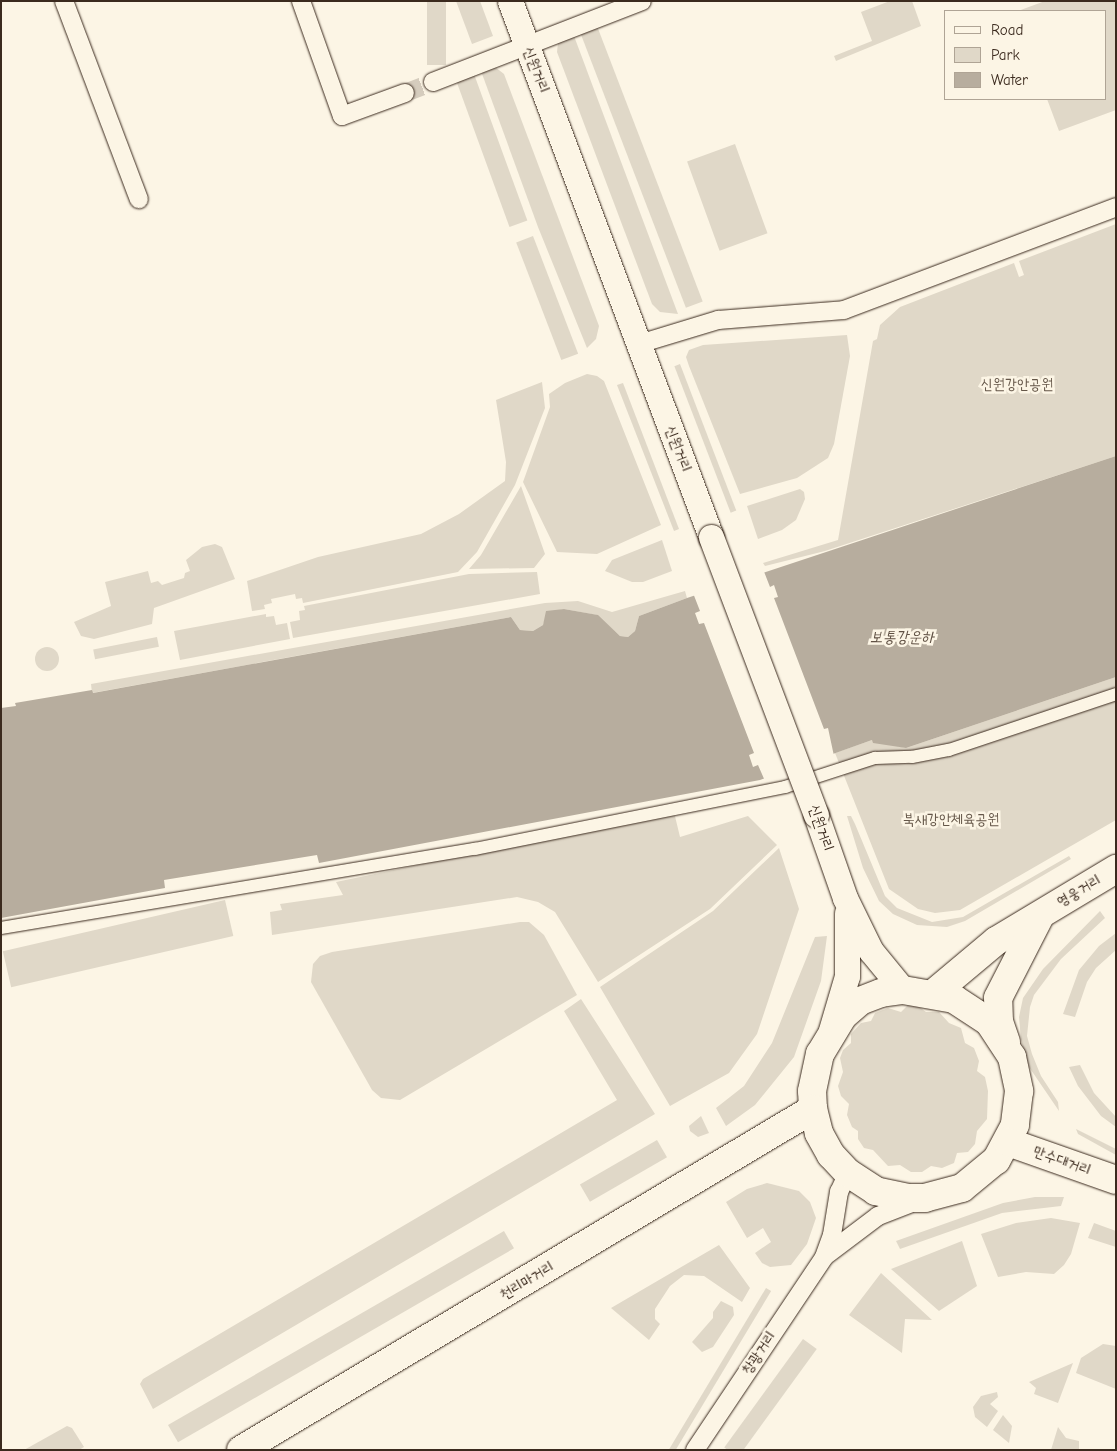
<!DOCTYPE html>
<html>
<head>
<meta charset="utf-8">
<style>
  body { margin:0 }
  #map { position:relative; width:1117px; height:1451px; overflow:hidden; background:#fcf5e5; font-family:"Comic Neue","Poor Story",sans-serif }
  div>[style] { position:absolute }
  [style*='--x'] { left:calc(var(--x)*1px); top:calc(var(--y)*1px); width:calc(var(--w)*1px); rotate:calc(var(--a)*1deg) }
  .green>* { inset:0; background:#e0d8c8; transform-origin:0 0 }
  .round { border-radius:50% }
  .water>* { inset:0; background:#b7ad9e }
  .pier>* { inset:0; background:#fcf5e5 }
  .minor-tunnel>* { height:18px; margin-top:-9px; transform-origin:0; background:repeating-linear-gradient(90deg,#d5ccbd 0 18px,transparent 0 27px) }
  .roads { filter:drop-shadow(0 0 1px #3b2a1e) drop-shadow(0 0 1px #3b2a1e) }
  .pedestrian>* { height:12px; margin:-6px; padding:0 6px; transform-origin:6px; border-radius:6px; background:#fcf5e5 }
  .minor>* { height:18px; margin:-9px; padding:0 9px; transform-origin:9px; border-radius:9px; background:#fcf5e5 }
  .secondary>* { height:25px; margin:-12.5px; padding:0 12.5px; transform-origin:12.5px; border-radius:12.5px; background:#fcf5e5 }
  .primary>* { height:28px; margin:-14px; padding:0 14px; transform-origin:14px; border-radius:14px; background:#fcf5e5 }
  .bridges { filter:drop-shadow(0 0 1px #3b2a1e) drop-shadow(0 0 1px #3b2a1e) }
  .secondary-bridge>* { height:25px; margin:-12.5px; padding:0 12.5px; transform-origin:12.5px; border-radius:12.5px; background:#fcf5e5 }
  span { translate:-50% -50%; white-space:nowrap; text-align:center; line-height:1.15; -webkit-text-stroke:5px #fcf5e5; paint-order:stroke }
  .street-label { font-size:15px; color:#3b2a1e }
  .park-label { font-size:15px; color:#645648 }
  .water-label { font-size:16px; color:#605144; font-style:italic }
  .frame { position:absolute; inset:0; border:2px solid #3b2a1e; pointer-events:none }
  .legend { position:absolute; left:944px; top:10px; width:162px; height:90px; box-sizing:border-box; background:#fcf5e5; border:1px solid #afa495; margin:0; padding:6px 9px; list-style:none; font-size:15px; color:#3b2a1e }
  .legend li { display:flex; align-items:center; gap:10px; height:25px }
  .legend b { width:25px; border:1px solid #afa495 }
</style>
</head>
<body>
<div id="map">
  <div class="green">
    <i style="left:427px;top:1px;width:19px;height:64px"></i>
    <i style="clip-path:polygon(456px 1px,480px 1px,493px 36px,472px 44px)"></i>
    <i style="clip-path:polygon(890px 1px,912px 1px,921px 26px,836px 61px,834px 56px,872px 41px,861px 12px)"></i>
    <i style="clip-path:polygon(1045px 1px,1116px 1px,1116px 110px,1059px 131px,1047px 99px,1106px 99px,1106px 11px,1018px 11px)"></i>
    <i style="left:597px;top:26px;width:295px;height:18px;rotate:69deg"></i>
    <i style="clip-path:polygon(574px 36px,678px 314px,660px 312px,652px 304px,557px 52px,558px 43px)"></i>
    <i style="clip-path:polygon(495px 67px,504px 74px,599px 326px,596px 339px,587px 348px,538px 227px,481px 71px)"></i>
    <i style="left:474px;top:74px;width:156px;height:19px;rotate:70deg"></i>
    <i style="left:735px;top:144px;width:95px;height:51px;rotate:70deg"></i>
    <i style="clip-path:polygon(1116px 224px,1116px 456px,825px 551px,765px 566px,763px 563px,838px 540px,873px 341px,877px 339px,880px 325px,900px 307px,1014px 263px,1019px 277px,1024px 275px,1019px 261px)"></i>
    <i style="left:533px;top:236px;width:126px;height:18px;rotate:69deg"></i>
    <i style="clip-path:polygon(847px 335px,850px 356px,834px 444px,828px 458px,797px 478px,740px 494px,689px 366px,686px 357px,689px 350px,703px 345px)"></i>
    <i style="left:680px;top:364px;width:157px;height:6px;rotate:69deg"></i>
    <i style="clip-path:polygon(587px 374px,597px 376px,604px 381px,661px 525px,597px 554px,557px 552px,523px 482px,550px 407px,549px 394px,565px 383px)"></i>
    <i style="clip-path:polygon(542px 382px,545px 408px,515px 485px,477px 552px,458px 572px,303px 603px,302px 598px,296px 599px,295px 594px,271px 599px,272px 603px,264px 605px,265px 609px,252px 611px,247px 581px,318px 557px,421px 534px,459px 514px,505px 481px,506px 462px,496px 400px)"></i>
    <i style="clip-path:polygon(623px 383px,679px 529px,674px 531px,617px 385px)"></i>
    <i style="clip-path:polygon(521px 486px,545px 554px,534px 568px,469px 569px,481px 555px)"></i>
    <i style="clip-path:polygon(800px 489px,804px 492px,805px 499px,796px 520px,782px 530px,758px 539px,747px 506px)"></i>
    <i style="clip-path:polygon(662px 540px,672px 571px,643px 582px,632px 582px,605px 571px,612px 560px)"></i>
    <i style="clip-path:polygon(215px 544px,222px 547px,235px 579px,154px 608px,152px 624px,94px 639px,81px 636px,74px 622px,111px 606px,105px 582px,148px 571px,151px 583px,158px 581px,162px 585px,184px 578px,185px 573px,190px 571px,186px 560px,202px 547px)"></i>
    <i style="clip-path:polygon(537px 572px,540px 594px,293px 638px,290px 622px,300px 620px,299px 611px,305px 610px,304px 606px,469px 574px)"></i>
    <i style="clip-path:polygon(685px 591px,687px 598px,639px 616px,635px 631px,628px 637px,620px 636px,597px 615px,564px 609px,547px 613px,543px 625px,533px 631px,520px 630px,511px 617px,92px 693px,91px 684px,545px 603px,578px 601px,612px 612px)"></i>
    <i style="clip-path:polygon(266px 614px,266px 617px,274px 616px,276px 625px,287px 623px,290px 639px,180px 660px,174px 631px)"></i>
    <i style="left:157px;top:637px;width:10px;height:65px;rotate:79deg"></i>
    <i class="round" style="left:35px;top:647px;width:24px;height:24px"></i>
    <i style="clip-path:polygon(1116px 677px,1116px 820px,960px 910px,935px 913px,918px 909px,889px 889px,835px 753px,872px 740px,906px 748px)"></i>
    <i style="clip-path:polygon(674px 812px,680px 837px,748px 816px,777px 845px,710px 909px,598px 982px,555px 912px,538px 902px,517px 897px,272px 935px,270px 912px,282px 910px,280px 904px,343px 895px,336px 882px)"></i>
    <i style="clip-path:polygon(847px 816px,851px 816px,855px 824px,885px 896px,897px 908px,932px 922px,963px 917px,1069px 856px,1071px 859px,965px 921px,947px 927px,917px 925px,893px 914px,879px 901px,863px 868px)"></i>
    <i style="clip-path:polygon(779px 848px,799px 909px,757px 1034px,729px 1073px,670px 1106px,600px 987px,713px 911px)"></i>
    <i style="left:225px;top:900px;width:37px;height:228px;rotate:77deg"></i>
    <i style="clip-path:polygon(1100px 911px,1105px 918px,1061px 959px,1034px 995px,1030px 1007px,1027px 1036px,1032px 1054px,1041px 1076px,1058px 1102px,1059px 1111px,1029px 1067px,1021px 1040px,1019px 1017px,1023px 998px,1043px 969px)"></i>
    <i style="clip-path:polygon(520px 922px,529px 922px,544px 935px,577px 995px,400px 1100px,381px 1098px,372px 1090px,311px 982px,313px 964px,320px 956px,332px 952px)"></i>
    <i style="clip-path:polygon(1116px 933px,1116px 950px,1096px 968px,1087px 982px,1075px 1017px,1063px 1014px,1079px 970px,1099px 946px)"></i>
    <i style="clip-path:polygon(827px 936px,821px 981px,794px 1057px,755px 1105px,726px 1126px,716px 1108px,744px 1086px,772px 1043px,815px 937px)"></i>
    <i style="clip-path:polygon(581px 999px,655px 1114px,153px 1409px,140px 1384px,143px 1379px,617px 1100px,564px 1011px)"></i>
    <i style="clip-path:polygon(908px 1005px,918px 1006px,926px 1012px,939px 1012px,949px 1023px,961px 1028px,965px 1043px,974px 1048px,979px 1061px,977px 1071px,985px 1077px,988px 1091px,987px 1119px,977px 1131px,975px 1144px,968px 1152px,957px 1153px,954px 1163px,942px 1168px,931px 1166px,922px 1172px,911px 1172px,900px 1165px,888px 1166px,873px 1150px,864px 1148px,858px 1139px,858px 1131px,852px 1127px,847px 1115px,849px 1104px,841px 1096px,838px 1086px,843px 1072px,840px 1058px,843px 1050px,851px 1043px,851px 1034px,861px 1023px,871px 1021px,875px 1013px,888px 1008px,901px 1012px)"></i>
    <i style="clip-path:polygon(1080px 1065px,1094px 1093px,1116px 1117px,1116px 1127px,1101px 1116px,1078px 1086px,1069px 1067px)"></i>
    <i style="clip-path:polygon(701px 1116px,709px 1133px,698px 1137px,690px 1131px,689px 1126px)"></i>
    <i style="clip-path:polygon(1076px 1129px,1116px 1149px,1116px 1155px,1078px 1134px)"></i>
    <i style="left:657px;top:1140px;width:20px;height:89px;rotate:60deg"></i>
    <i style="clip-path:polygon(767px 1183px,799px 1191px,810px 1202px,816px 1218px,807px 1244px,791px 1265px,770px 1267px,762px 1263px,755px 1253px,771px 1242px,763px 1228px,747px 1238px,726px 1202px,747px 1189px)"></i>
    <i style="clip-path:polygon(1035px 1197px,1064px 1197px,1061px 1206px,1002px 1213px,900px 1249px,896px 1241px,1003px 1203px)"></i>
    <i style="clip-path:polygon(1051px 1218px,1080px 1223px,1071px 1254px,1064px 1265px,1054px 1274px,1026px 1272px,998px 1277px,981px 1234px,1016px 1223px)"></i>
    <i style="clip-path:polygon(1094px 1223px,1116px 1231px,1116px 1247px,1088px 1238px)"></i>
    <i style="left:504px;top:1231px;width:20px;height:388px;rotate:60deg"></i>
    <i style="clip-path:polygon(962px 1241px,977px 1286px,939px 1311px,891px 1269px)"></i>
    <i style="clip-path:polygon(719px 1245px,750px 1288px,742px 1302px,704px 1276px,684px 1275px,670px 1286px,655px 1309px,655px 1319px,660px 1324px,649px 1340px,611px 1308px)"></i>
    <i style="clip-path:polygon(881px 1273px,932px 1320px,905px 1319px,902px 1353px,849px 1315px)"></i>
    <i style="left:766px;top:1288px;width:6px;height:195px;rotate:31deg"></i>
    <i style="clip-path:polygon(721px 1301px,733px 1307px,734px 1315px,713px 1347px,702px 1352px,692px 1342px,713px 1318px,713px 1312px)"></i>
    <i style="left:803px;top:1339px;width:17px;height:134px;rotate:36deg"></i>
    <i style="clip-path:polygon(1103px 1344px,1116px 1346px,1116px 1389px,1076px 1373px,1081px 1358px)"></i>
    <i style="clip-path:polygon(1073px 1363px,1058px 1403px,1034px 1394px,1036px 1388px,1029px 1382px)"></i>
    <i style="clip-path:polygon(997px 1392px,998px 1397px,990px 1404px,998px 1411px,987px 1427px,975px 1417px,973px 1407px,981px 1396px)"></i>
    <i style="clip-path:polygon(1003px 1415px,1012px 1426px,1009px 1443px,993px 1430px)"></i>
    <i style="clip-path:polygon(67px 1426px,72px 1428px,84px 1447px,79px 1450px,24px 1450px)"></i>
    <i style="clip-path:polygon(1058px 1427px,1066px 1438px,1079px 1441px,1079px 1450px,1051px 1450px)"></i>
  </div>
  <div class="water">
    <i style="clip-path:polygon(1116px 456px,1116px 677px,906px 748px,873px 743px,872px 740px,760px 780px,319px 863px,317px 855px,164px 880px,165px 888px,1px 918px,1px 708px,16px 706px,15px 703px,92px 690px,93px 693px,511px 617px,520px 630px,533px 631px,543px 625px,546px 611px,564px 609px,598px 615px,620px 636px,628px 637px,635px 631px,639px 616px,687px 598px)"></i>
  </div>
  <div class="pier">
    <i style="clip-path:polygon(763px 569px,770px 587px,774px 585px,778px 597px,774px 598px,824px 729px,828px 728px,834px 756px,765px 781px,758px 765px,753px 767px,749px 755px,754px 753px,704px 623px,699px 624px,695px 613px,700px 611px,693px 593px)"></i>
  </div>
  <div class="minor-tunnel">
    <i style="--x:405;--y:93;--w:30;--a:-21"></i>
  </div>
  <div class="roads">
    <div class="pedestrian">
      <i style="--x:1;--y:928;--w:481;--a:-9.5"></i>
      <i style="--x:475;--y:849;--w:316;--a:-11.3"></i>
      <i style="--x:785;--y:787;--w:95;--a:-17.9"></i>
      <i style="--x:875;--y:758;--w:37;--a:-2"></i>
      <i style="--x:912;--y:757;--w:38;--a:-11"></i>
      <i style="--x:949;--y:750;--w:176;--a:-18.5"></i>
    </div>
    <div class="minor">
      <i style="--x:64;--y:1;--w:212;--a:69.3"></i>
      <i style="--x:301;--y:1;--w:122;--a:70.4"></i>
      <i style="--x:342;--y:116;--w:67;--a:-20.1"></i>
      <i style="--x:433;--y:82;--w:224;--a:-21.2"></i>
      <i style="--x:639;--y:344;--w:83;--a:-16.9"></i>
      <i style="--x:718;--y:320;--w:126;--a:-4.5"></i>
      <i style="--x:844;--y:310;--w:291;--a:-20.7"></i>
      <i style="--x:825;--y:1256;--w:66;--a:-37"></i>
      <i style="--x:878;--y:1216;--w:40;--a:-21"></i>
      <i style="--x:695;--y:1450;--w:232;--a:-56.2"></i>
      <i style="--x:824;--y:1257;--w:23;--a:-70"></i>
      <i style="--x:832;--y:1235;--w:44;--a:-80.8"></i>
      <i style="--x:839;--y:1192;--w:21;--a:-65"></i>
    </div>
    <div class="secondary">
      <i style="--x:510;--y:1;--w:572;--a:69.44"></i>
      <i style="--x:816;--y:815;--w:88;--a:70.7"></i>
      <i style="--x:845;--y:898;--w:59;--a:63.9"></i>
      <i style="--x:871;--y:951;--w:50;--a:50.6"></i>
      <i style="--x:831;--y:1030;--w:56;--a:-73.5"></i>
      <i style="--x:847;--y:976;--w:63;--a:-90"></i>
    </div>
    <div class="primary">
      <i style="--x:903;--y:990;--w:52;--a:10"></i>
      <i style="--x:954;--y:999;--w:42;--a:33.3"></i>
      <i style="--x:989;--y:1022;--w:42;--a:56.7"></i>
      <i style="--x:1012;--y:1057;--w:35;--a:78"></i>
      <i style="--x:1019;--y:1091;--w:34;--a:97"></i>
      <i style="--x:1015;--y:1125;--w:40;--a:118"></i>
      <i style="--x:996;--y:1160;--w:44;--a:140.5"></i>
      <i style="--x:962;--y:1188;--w:38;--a:165"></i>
      <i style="--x:925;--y:1198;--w:17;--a:180"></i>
      <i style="--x:908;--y:1198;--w:33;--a:-168"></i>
      <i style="--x:876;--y:1191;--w:33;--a:-147"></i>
      <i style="--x:848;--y:1173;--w:25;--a:-133"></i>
      <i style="--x:831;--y:1155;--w:25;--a:-119"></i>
      <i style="--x:819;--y:1133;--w:25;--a:-104"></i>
      <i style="--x:813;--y:1109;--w:18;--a:-93"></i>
      <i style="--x:812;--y:1091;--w:38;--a:-78"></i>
      <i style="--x:820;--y:1054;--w:44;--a:-58.8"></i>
      <i style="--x:843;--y:1016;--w:23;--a:-41"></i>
      <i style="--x:860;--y:1001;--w:22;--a:-21"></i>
      <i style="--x:881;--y:993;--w:22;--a:-8"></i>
      <i style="--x:934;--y:993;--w:81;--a:-40"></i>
      <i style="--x:996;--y:941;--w:140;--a:-31"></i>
      <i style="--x:1006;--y:1042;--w:21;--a:-109"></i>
      <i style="--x:999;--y:1022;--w:24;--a:-92"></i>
      <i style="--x:998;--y:998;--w:92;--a:-62.9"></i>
      <i style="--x:1008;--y:1142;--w:114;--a:19.4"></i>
      <i style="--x:241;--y:1450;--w:666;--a:-30.8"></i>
    </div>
  </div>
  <div class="bridges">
    <div class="secondary-bridge">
      <i style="--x:711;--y:537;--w:297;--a:69.3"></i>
    </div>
  </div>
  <div class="street-label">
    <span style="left:536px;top:70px;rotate:69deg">신원거리</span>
    <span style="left:678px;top:449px;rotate:69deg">신원거리</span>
    <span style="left:821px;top:828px;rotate:71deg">신원거리</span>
    <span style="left:1079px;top:891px;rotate:-30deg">영웅거리</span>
    <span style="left:1062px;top:1161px;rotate:20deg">만수대거리</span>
    <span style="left:527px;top:1281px;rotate:-31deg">천리마거리</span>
    <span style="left:759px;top:1353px;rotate:-56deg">창광거리</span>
  </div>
  <div class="park-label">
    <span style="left:1017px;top:385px">신원강안공원</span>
    <span style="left:951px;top:820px">북새강안체육공원</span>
  </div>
  <div class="water-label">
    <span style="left:902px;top:637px">보통강운하</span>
  </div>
  <div class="frame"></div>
  <ul class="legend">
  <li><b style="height:6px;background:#fcf5e5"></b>Road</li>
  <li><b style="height:14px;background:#e0d8c8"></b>Park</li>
  <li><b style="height:14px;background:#b7ad9e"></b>Water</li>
  </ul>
</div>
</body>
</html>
